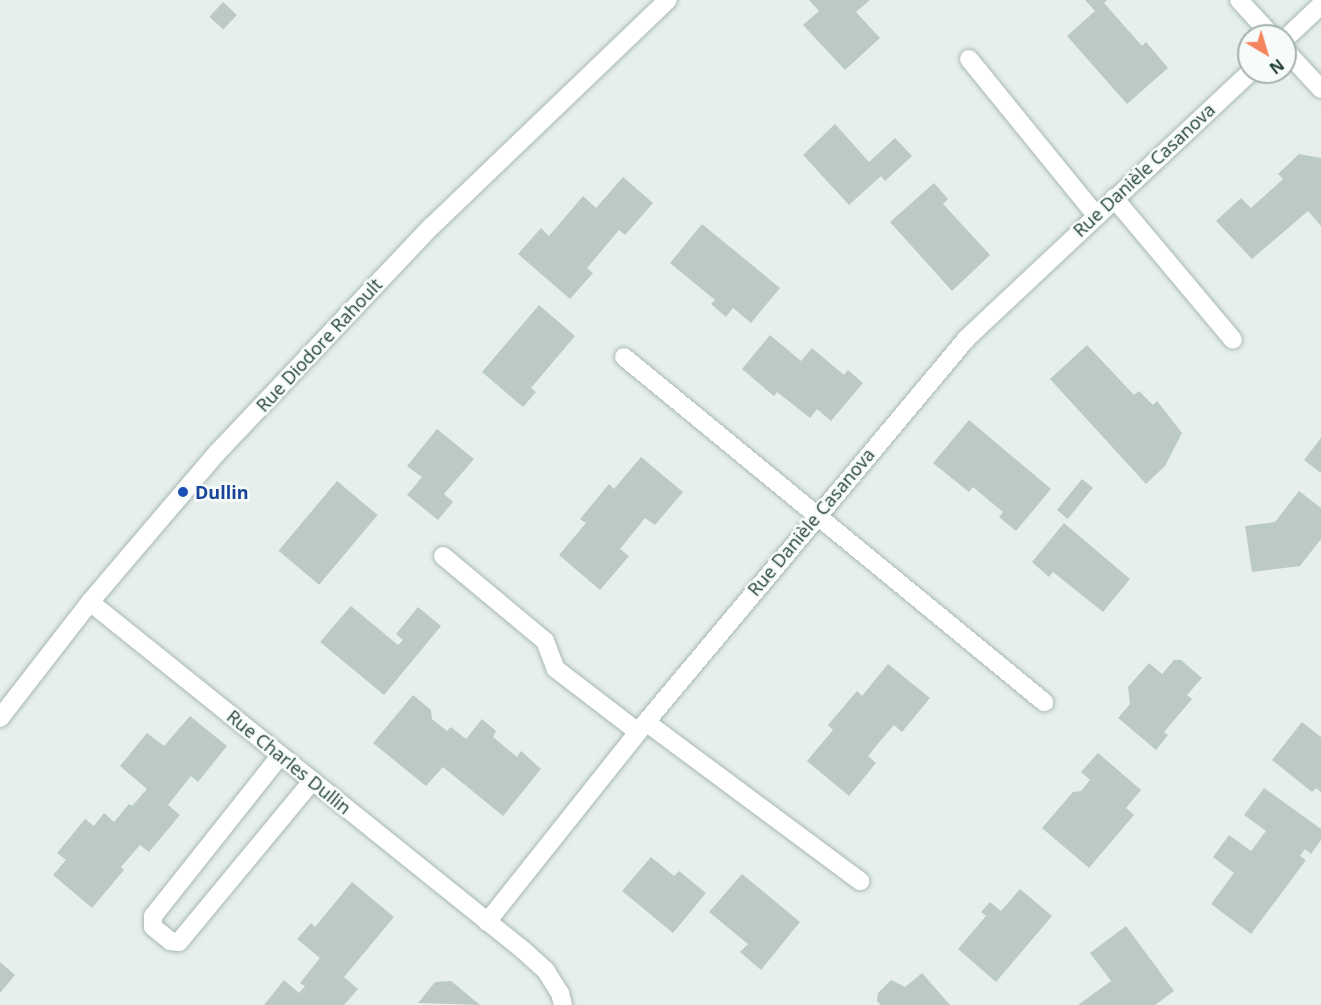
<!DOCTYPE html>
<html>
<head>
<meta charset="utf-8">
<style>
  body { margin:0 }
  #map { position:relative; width:1321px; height:1005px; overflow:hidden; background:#e6efeb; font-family:"Open Sans",sans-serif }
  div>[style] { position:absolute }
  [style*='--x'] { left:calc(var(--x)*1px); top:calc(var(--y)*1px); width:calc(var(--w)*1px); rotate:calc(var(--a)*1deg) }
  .building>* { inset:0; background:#bbcac4; transform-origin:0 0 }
  .roads { filter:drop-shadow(0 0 2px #a8b8b2) drop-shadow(0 0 2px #a8b8b2) }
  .street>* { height:18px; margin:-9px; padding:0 9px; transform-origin:9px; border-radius:9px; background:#fff }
  .dots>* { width:16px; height:16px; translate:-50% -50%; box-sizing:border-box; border:3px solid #f7fbf9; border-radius:50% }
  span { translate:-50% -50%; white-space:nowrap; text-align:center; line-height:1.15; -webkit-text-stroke:5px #f7fbf9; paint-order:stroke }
  .street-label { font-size:18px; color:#24423a }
  .transit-label { font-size:18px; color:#164399; font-weight:700 }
  .left { translate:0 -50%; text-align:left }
  .north { position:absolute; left:1237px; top:24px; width:60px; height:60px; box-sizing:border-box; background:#f7fbf9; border:2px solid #a3b1ad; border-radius:50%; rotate:142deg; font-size:16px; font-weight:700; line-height:24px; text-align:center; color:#24423a }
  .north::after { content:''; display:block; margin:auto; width:21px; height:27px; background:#f4845f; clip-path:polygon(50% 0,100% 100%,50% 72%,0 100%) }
</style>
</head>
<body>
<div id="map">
  <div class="building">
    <i style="clip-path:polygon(809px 0,870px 0,856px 12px,880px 38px,845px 70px,803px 25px,819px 11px)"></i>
    <i style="clip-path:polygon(1085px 0,1107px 0,1104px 3px,1142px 46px,1146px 42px,1168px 68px,1127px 104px,1067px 36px,1095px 11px)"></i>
    <i style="left:223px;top:2px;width:19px;height:20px;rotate:43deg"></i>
    <i style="clip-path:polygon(835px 124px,869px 162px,895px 138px,912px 156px,885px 181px,881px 176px,849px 205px,803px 155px)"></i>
    <i style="clip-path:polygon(1299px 154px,1321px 158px,1321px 226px,1308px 211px,1252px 259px,1216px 221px,1241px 198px,1251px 208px,1283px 179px,1278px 174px)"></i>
    <i style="clip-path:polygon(623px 177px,653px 203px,625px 235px,619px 230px,587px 268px,593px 273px,570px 299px,518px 254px,541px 228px,549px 236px,583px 196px,596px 208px)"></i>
    <i style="clip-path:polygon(934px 183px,948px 199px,943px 204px,990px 255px,952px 291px,890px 222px)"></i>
    <i style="clip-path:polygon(702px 224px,780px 288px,751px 323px,733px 308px,726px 317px,711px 304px,715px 300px,670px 263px)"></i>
    <i style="clip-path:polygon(539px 305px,575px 336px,531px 388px,536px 392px,523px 407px,482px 372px)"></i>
    <i style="clip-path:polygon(770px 335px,801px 361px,812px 348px,844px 375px,848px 370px,863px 383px,831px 421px,817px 409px,810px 418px,777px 392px,774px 396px,742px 369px)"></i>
    <i style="clip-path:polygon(1087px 345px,1134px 395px,1139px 391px,1153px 405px,1157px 401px,1182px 433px,1165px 466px,1146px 484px,1050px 379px)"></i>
    <i style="clip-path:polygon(969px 420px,1051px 489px,1016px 531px,999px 517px,1003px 512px,973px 487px,969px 492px,933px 463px)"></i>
    <i style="clip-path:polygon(437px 429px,474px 459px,444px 494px,453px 502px,438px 520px,407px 495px,422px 477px,407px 466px)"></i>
    <i style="clip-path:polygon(1321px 438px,1321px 473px,1304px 460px)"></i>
    <i style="clip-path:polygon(641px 457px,683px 492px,655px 525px,645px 518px,620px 549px,629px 556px,600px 590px,559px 555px,586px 523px,580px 519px,595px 501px,609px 484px,614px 489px)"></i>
    <i style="left:1082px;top:479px;width:14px;height:40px;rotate:39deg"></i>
    <i style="left:337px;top:481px;width:53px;height:91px;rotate:40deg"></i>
    <i style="clip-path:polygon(1299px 491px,1321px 508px,1321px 539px,1300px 566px,1252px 572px,1245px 526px,1275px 522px)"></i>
    <i style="clip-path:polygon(1064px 523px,1130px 579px,1103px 612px,1053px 572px,1049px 577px,1032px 562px)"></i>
    <i style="clip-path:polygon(351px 606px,398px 645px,403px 640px,396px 634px,418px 607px,441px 626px,384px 695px,320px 642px)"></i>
    <i style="clip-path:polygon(1174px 660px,1181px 660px,1202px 678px,1187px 695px,1192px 699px,1164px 732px,1168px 735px,1156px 750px,1118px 718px,1130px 704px,1128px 687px,1149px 663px,1162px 674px)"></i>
    <i style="clip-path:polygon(888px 664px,930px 698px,902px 732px,894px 725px,881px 740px,868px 756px,876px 763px,849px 796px,807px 761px,833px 730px,828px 725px,857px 691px,862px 696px)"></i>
    <i style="clip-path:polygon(413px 695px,431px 710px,432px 719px,447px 731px,451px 727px,466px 739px,482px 719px,496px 731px,493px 737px,517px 757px,521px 751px,541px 769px,503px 816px,443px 767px,426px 786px,373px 743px)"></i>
    <i style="clip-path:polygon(190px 716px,227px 746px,198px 782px,191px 776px,168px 805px,180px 815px,149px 852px,140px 845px,121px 867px,124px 870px,92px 908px,53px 875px,66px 860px,57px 853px,85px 819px,94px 826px,104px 813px,114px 822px,129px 804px,132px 806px,147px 789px,120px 766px,147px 733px,164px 746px)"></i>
    <i style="clip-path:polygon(1302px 722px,1321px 737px,1321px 792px,1316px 788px,1312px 792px,1272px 760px)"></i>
    <i style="clip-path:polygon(1098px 753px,1141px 790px,1126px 808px,1134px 815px,1089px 868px,1042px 828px,1073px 792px,1081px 791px,1090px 780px,1081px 772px)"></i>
    <i style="clip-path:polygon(1264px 788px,1321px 829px,1321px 840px,1311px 854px,1305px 849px,1300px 856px,1306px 860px,1251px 934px,1211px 904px,1234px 873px,1213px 857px,1229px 835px,1251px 851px,1266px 831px,1244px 815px)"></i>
    <i style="clip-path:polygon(651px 857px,674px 876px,679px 871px,706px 893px,673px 933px,622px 891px)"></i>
    <i style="clip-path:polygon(742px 874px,800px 922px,761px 970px,740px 952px,748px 944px,709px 912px)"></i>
    <i style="clip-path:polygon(352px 882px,394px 917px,344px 977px,358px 989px,344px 1005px,264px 1005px,284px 980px,299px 993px,305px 986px,300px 983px,320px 958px,297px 939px,311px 923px,315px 927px)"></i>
    <i style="clip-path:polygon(1020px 889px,1052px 916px,996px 982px,958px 949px,986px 916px,981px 912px,990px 902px,1001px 911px)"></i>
    <i style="clip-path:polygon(1126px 926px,1174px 991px,1155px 1005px,1078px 1005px,1111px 981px,1090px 953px)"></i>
    <i style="clip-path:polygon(0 962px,15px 975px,0 993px)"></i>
    <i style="clip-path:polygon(922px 973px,950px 1005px,881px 1005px,877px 1001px,878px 993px,891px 980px,905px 987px)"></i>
    <i style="clip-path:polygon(451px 981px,480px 1005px,418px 1003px,435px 982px)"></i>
  </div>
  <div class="roads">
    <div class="street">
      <i style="--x:1239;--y:0;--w:49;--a:47.5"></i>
      <i style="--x:1285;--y:39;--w:50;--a:-43.4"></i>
      <i style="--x:1285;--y:50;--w:53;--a:47.3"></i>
      <i style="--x:969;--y:59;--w:200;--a:50.9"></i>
      <i style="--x:1114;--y:198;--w:185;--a:50"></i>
      <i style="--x:624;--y:357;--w:544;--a:39.4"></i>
      <i style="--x:443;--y:556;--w:133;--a:39.8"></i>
      <i style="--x:545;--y:641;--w:30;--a:69"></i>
      <i style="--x:556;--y:669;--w:103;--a:37.5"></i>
      <i style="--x:90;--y:602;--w:556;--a:38.79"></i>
      <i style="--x:523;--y:950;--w:31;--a:42"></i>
      <i style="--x:546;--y:971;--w:26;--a:58"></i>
      <i style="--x:560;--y:993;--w:12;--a:76"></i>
      <i style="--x:0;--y:718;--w:147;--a:-52.2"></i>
      <i style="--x:90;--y:602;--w:196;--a:-49.6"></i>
      <i style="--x:217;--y:453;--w:311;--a:-46.6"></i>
      <i style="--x:431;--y:227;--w:328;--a:-43.8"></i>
      <i style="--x:646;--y:722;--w:267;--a:36.6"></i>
      <i style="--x:280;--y:756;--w:204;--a:128.4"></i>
      <i style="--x:153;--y:916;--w:11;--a:90"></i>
      <i style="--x:153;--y:927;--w:22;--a:39"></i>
      <i style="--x:170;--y:941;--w:9;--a:6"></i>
      <i style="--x:179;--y:942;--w:209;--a:-50.4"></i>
      <i style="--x:487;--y:922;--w:256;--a:-51.5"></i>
      <i style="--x:646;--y:722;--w:499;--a:-50.1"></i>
      <i style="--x:966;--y:339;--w:390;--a:-43.2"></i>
    </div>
  </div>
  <div class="dots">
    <i style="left:183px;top:492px;background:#1a4fb4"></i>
  </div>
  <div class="street-label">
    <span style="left:1144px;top:170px;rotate:-43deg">Rue Danièle Casanova</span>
    <span style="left:319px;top:345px;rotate:-47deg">Rue Diodore Rahoult</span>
    <span style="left:811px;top:522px;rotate:-50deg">Rue Danièle Casanova</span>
    <span style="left:289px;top:762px;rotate:39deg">Rue Charles Dullin</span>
  </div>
  <div class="transit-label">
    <span class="left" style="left:195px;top:492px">Dullin</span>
  </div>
  <div class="north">N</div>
</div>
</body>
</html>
